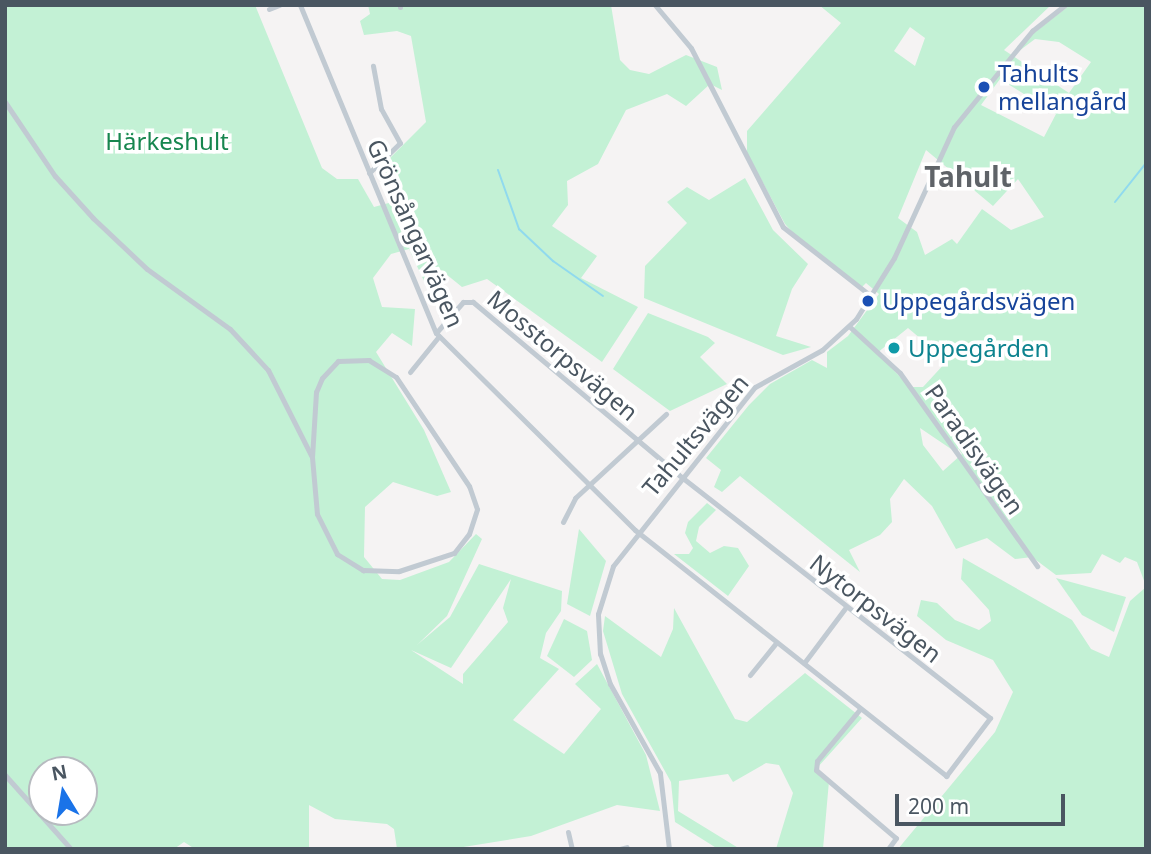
<!DOCTYPE html>
<html>
<head>
<meta charset="utf-8">
<style>
  body { margin:0 }
  #map { position:relative; width:1151px; height:854px; overflow:hidden; background:#f5f3f3; font-family:"Noto Sans",sans-serif }
  div>[style] { position:absolute }
  [style*='--x'] { left:calc(var(--x)*1px); top:calc(var(--y)*1px); width:calc(var(--w)*1px); rotate:calc(var(--a)*1deg) }
  .green>* { inset:0; background:#c3f1d5 }
  .stream>* { height:2px; margin:-1px; padding:0 1px; transform-origin:1px; border-radius:1px; background:#90daee }
  .street>* { height:5px; margin:-2.5px; padding:0 2.5px; transform-origin:2.5px; border-radius:2.5px; background:#c1cad2 }
  .dots>* { width:19px; height:19px; translate:-50% -50%; box-sizing:border-box; border:4px solid #fff; border-radius:50% }
  span { translate:-50% -50%; white-space:nowrap; text-align:center; line-height:1.15; -webkit-text-stroke:7px #fff; paint-order:stroke }
  .transit-label { font-size:24px; color:#164399 }
  .left { translate:0 -50%; text-align:left }
  .park-label { font-size:24px; color:#17864f }
  .street-label { font-size:24px; color:#4a5661 }
  .culture-label { font-size:24px; color:#0d838f }
  .quarter-label { font-size:28px; color:#5f6368; font-weight:700 }
  .frame { position:absolute; inset:0; border:7px solid #4a5661; pointer-events:none }
  .north { position:absolute; left:28px; top:756px; width:70px; height:70px; box-sizing:border-box; background:#fff; border:2px solid #b7bbc0; border-radius:50%; rotate:349deg; font-size:19px; font-weight:700; line-height:28px; text-align:center; color:#4a5661 }
  .north::after { content:''; display:block; margin:auto; width:24px; height:32px; background:#1a73e8; clip-path:polygon(50% 0,100% 100%,50% 72%,0 100%) }
  .scale { position:absolute; left:895px; top:794px; width:170px; height:32px; box-sizing:border-box; border:4px solid #4a5661; border-top:0; padding-left:9px; font-size:21px; line-height:24px; white-space:nowrap; color:#4a5661; -webkit-text-stroke:5px #fff; paint-order:stroke }
</style>
</head>
<body>
<div id="map">
  <div class="green">
    <i style="clip-path:polygon(evenodd,5px 5px,255px 5px,322px 168px,337px 179px,358px 179px,374px 207px,396px 201px,383px 165px,426px 122px,411px 36px,397px 31px,364px 35px,360px 21px,370px 14px,368px 5px,611px 5px,620px 60px,630px 70px,649px 74px,686px 55px,717px 67px,722px 90px,710px 84px,686px 106px,667px 94px,626px 110px,598px 164px,567px 181px,568px 205px,552px 226px,597px 256px,581px 278px,638px 307px,602px 362px,487px 279px,462px 287px,441px 270px,424px 281px,409px 249px,391px 254px,373px 278px,382px 307px,415px 309px,412px 346px,392px 333px,376px 352px,424px 430px,451px 492px,437px 496px,393px 482px,365px 507px,364px 557px,382px 579px,400px 580px,449px 562px,476px 534px,482px 539px,447px 616px,417px 645px,450px 617px,479px 564px,562px 591px,561px 611px,546px 633px,540px 658px,559px 669px,513px 720px,564px 754px,601px 709px,575px 684px,597px 664px,646px 755px,660px 811px,617px 805px,531px 836px,451px 849px,397px 849px,394px 829px,387px 824px,335px 819px,309px 805px,309px 849px,195px 849px,184px 842px,174px 849px,5px 849px,5px 5px,511px 579px,503px 608px,508px 622px,463px 674px,463px 684px,411px 650px,451px 668px,511px 579px,5px 5px,42px 770px,84px 770px,84px 812px,42px 812px,42px 770px)"></i>
    <i style="clip-path:polygon(evenodd,819px 5px,1051px 5px,1004px 50px,1069px 93px,1091px 62px,1059px 42px,1035px 39px,1019px 51px,1030px 36px,1070px 5px,1146px 5px,1146px 586px,1137px 562px,1125px 557px,1120px 563px,1102px 554px,1091px 573px,1056px 575px,1032px 557px,1015px 559px,987px 538px,956px 549px,932px 506px,904px 479px,890px 499px,892px 522px,880px 535px,849px 550px,860px 572px,740px 476px,722px 492px,714px 487px,721px 470px,706px 458px,749px 405px,770px 384px,812px 360px,827px 368px,827px 352px,848px 336px,879px 294px,866px 283px,862px 287px,802px 243px,785px 224px,747px 153px,747px 131px,841px 23px,819px 5px,910px 27px,925px 38px,915px 66px,894px 51px,910px 27px,819px 5px,1000px 79px,1056px 114px,1044px 137px,981px 105px,1000px 79px,819px 5px,926px 150px,993px 206px,1018px 179px,1044px 217px,1011px 230px,982px 209px,957px 244px,952px 239px,925px 255px,917px 232px,898px 218px,926px 150px,819px 5px,908px 328px,947px 361px,923px 387px,910px 387px,877px 353px,908px 328px,819px 5px,920px 428px,957px 453px,958px 448px,962px 454px,943px 471px,923px 445px,920px 428px)"></i>
    <i style="clip-path:polygon(745px 178px,773px 230px,808px 264px,792px 289px,776px 336px,811px 347px,783px 355px,644px 298px,645px 266px,687px 223px,667px 202px,687px 187px,709px 200px)"></i>
    <i style="clip-path:polygon(648px 313px,708px 337px,715px 343px,700px 357px,727px 384px,670px 411px,613px 369px)"></i>
    <i style="clip-path:polygon(707px 503px,716px 510px,699px 527px,696px 541px,710px 553px,724px 546px,738px 548px,749px 566px,728px 596px,674px 554px,689px 554px,693px 548px,685px 533px,688px 522px)"></i>
    <i style="clip-path:polygon(579px 529px,606px 561px,590px 616px,567px 604px)"></i>
    <i style="clip-path:polygon(963px 558px,1072px 620px,1091px 649px,1109px 657px,1130px 601px,1146px 587px,1146px 849px,898px 849px,995px 732px,1013px 692px,993px 660px,946px 640px,917px 616px,921px 600px,937px 603px,955px 620px,979px 630px,991px 621px,989px 610px,961px 579px)"></i>
    <i style="clip-path:polygon(1056px 578px,1126px 597px,1114px 632px,1082px 615px)"></i>
    <i style="clip-path:polygon(674px 608px,735px 719px,747px 722px,805px 673px,862px 718px,817px 768px,829px 781px,823px 849px,776px 849px,793px 793px,779px 765px,766px 763px,733px 782px,728px 774px,679px 781px,678px 811px,740px 849px,718px 849px,675px 822px,671px 782px,622px 694px,603px 631px,605px 616px,661px 657px,673px 629px)"></i>
    <i style="clip-path:polygon(564px 619px,587px 631px,592px 660px,574px 677px,547px 656px)"></i>
  </div>
  <div class="stream">
    <i style="--x:498;--y:170;--w:63;--a:70.4"></i>
    <i style="--x:519;--y:229;--w:47;--a:43.3"></i>
    <i style="--x:553;--y:261;--w:61;--a:35"></i>
    <i style="--x:1115;--y:202;--w:50;--a:-51.5"></i>
  </div>
  <div class="street">
    <i style="--x:300;--y:5;--w:355;--a:67.5"></i>
    <i style="--x:436;--y:333;--w:280;--a:44.7"></i>
    <i style="--x:635;--y:530;--w:397;--a:38.3"></i>
    <i style="--x:946;--y:776;--w:73;--a:-52.8"></i>
    <i style="--x:990;--y:718;--w:396;--a:-142"></i>
    <i style="--x:678;--y:474;--w:268;--a:-140"></i>
    <i style="--x:473;--y:302;--w:10;--a:180"></i>
    <i style="--x:463;--y:302;--w:41;--a:131.1"></i>
    <i style="--x:400;--y:5;--w:2;--a:90"></i>
    <i style="--x:655;--y:5;--w:56;--a:50.1"></i>
    <i style="--x:691;--y:48;--w:201;--a:62.8"></i>
    <i style="--x:783;--y:227;--w:112;--a:38.1"></i>
    <i style="--x:269;--y:9;--w:11;--a:-22"></i>
    <i style="--x:5;--y:102;--w:89;--a:56"></i>
    <i style="--x:55;--y:176;--w:57;--a:47.9"></i>
    <i style="--x:93;--y:218;--w:74;--a:43.4"></i>
    <i style="--x:147;--y:269;--w:102;--a:35.9"></i>
    <i style="--x:230;--y:329;--w:56;--a:47.2"></i>
    <i style="--x:268;--y:370;--w:97;--a:63.2"></i>
    <i style="--x:312;--y:457;--w:57;--a:85"></i>
    <i style="--x:317;--y:514;--w:45;--a:63.4"></i>
    <i style="--x:337;--y:554;--w:31;--a:32"></i>
    <i style="--x:363;--y:570;--w:36;--a:2"></i>
    <i style="--x:399;--y:571;--w:58;--a:-18.1"></i>
    <i style="--x:454;--y:553;--w:24;--a:-52"></i>
    <i style="--x:469;--y:534;--w:26;--a:-72"></i>
    <i style="--x:477;--y:509;--w:24;--a:-109"></i>
    <i style="--x:469;--y:486;--w:131;--a:-123.8"></i>
    <i style="--x:396;--y:377;--w:32;--a:-148"></i>
    <i style="--x:369;--y:360;--w:31;--a:178"></i>
    <i style="--x:338;--y:361;--w:23;--a:133"></i>
    <i style="--x:322;--y:378;--w:15;--a:113"></i>
    <i style="--x:316;--y:392;--w:65;--a:93.5"></i>
    <i style="--x:369;--y:173;--w:43;--a:-44.1"></i>
    <i style="--x:400;--y:143;--w:39;--a:-119"></i>
    <i style="--x:381;--y:109;--w:44;--a:-100.5"></i>
    <i style="--x:850;--y:327;--w:68;--a:42.6"></i>
    <i style="--x:900;--y:373;--w:237;--a:54.6"></i>
    <i style="--x:410;--y:372;--w:46;--a:-51.1"></i>
    <i style="--x:563;--y:522;--w:27;--a:-63"></i>
    <i style="--x:575;--y:498;--w:124;--a:-42.7"></i>
    <i style="--x:804;--y:663;--w:70;--a:-53.1"></i>
    <i style="--x:750;--y:675;--w:41;--a:-50.9"></i>
    <i style="--x:860;--y:709;--w:67;--a:129.6"></i>
    <i style="--x:817;--y:761;--w:9;--a:96"></i>
    <i style="--x:816;--y:770;--w:105;--a:40.4"></i>
    <i style="--x:896;--y:838;--w:14;--a:126"></i>
    <i style="--x:5;--y:775;--w:99;--a:48.3"></i>
    <i style="--x:568;--y:832;--w:17;--a:77"></i>
    <i style="--x:620;--y:849;--w:7;--a:-16"></i>
    <i style="--x:669;--y:849;--w:77;--a:-96.8"></i>
    <i style="--x:660;--y:773;--w:102;--a:-119.3"></i>
    <i style="--x:610;--y:684;--w:32;--a:-108"></i>
    <i style="--x:600;--y:654;--w:40;--a:-92.9"></i>
    <i style="--x:598;--y:614;--w:50;--a:-72.6"></i>
    <i style="--x:613;--y:566;--w:228;--a:-51.6"></i>
    <i style="--x:755;--y:387;--w:77;--a:-28.9"></i>
    <i style="--x:822;--y:350;--w:46;--a:-42.4"></i>
    <i style="--x:856;--y:319;--w:72;--a:-58.1"></i>
    <i style="--x:894;--y:258;--w:144;--a:-65.4"></i>
    <i style="--x:954;--y:127;--w:124;--a:-50.9"></i>
    <i style="--x:1032;--y:31;--w:42;--a:-38.2"></i>
  </div>
  <div class="dots">
    <i style="left:984px;top:87px;background:#1a4fb4"></i>
    <i style="left:868px;top:301px;background:#1a4fb4"></i>
    <i style="left:894px;top:348px;background:#0f9aa8"></i>
  </div>
  <div class="transit-label">
    <span class="left" style="left:998px;top:87px">Tahults<br>mellangård</span>
    <span class="left" style="left:882px;top:301px">Uppegårdsvägen</span>
  </div>
  <div class="park-label">
    <span style="left:167px;top:141px">Härkeshult</span>
  </div>
  <div class="street-label">
    <span style="left:416px;top:233px;rotate:66deg">Grönsångarvägen</span>
    <span style="left:563px;top:355px;rotate:40deg">Mosstorpsvägen</span>
    <span style="left:695px;top:435px;rotate:-50deg">Tahultsvägen</span>
    <span style="left:975px;top:449px;rotate:55deg">Paradisvägen</span>
    <span style="left:876px;top:608px;rotate:38deg">Nytorpsvägen</span>
  </div>
  <div class="culture-label">
    <span class="left" style="left:908px;top:348px">Uppegården</span>
  </div>
  <div class="quarter-label">
    <span style="left:968px;top:176px">Tahult</span>
  </div>
  <div class="frame"></div>
  <div class="north">N</div>
  <div class="scale">200 m</div>
</div>
</body>
</html>
